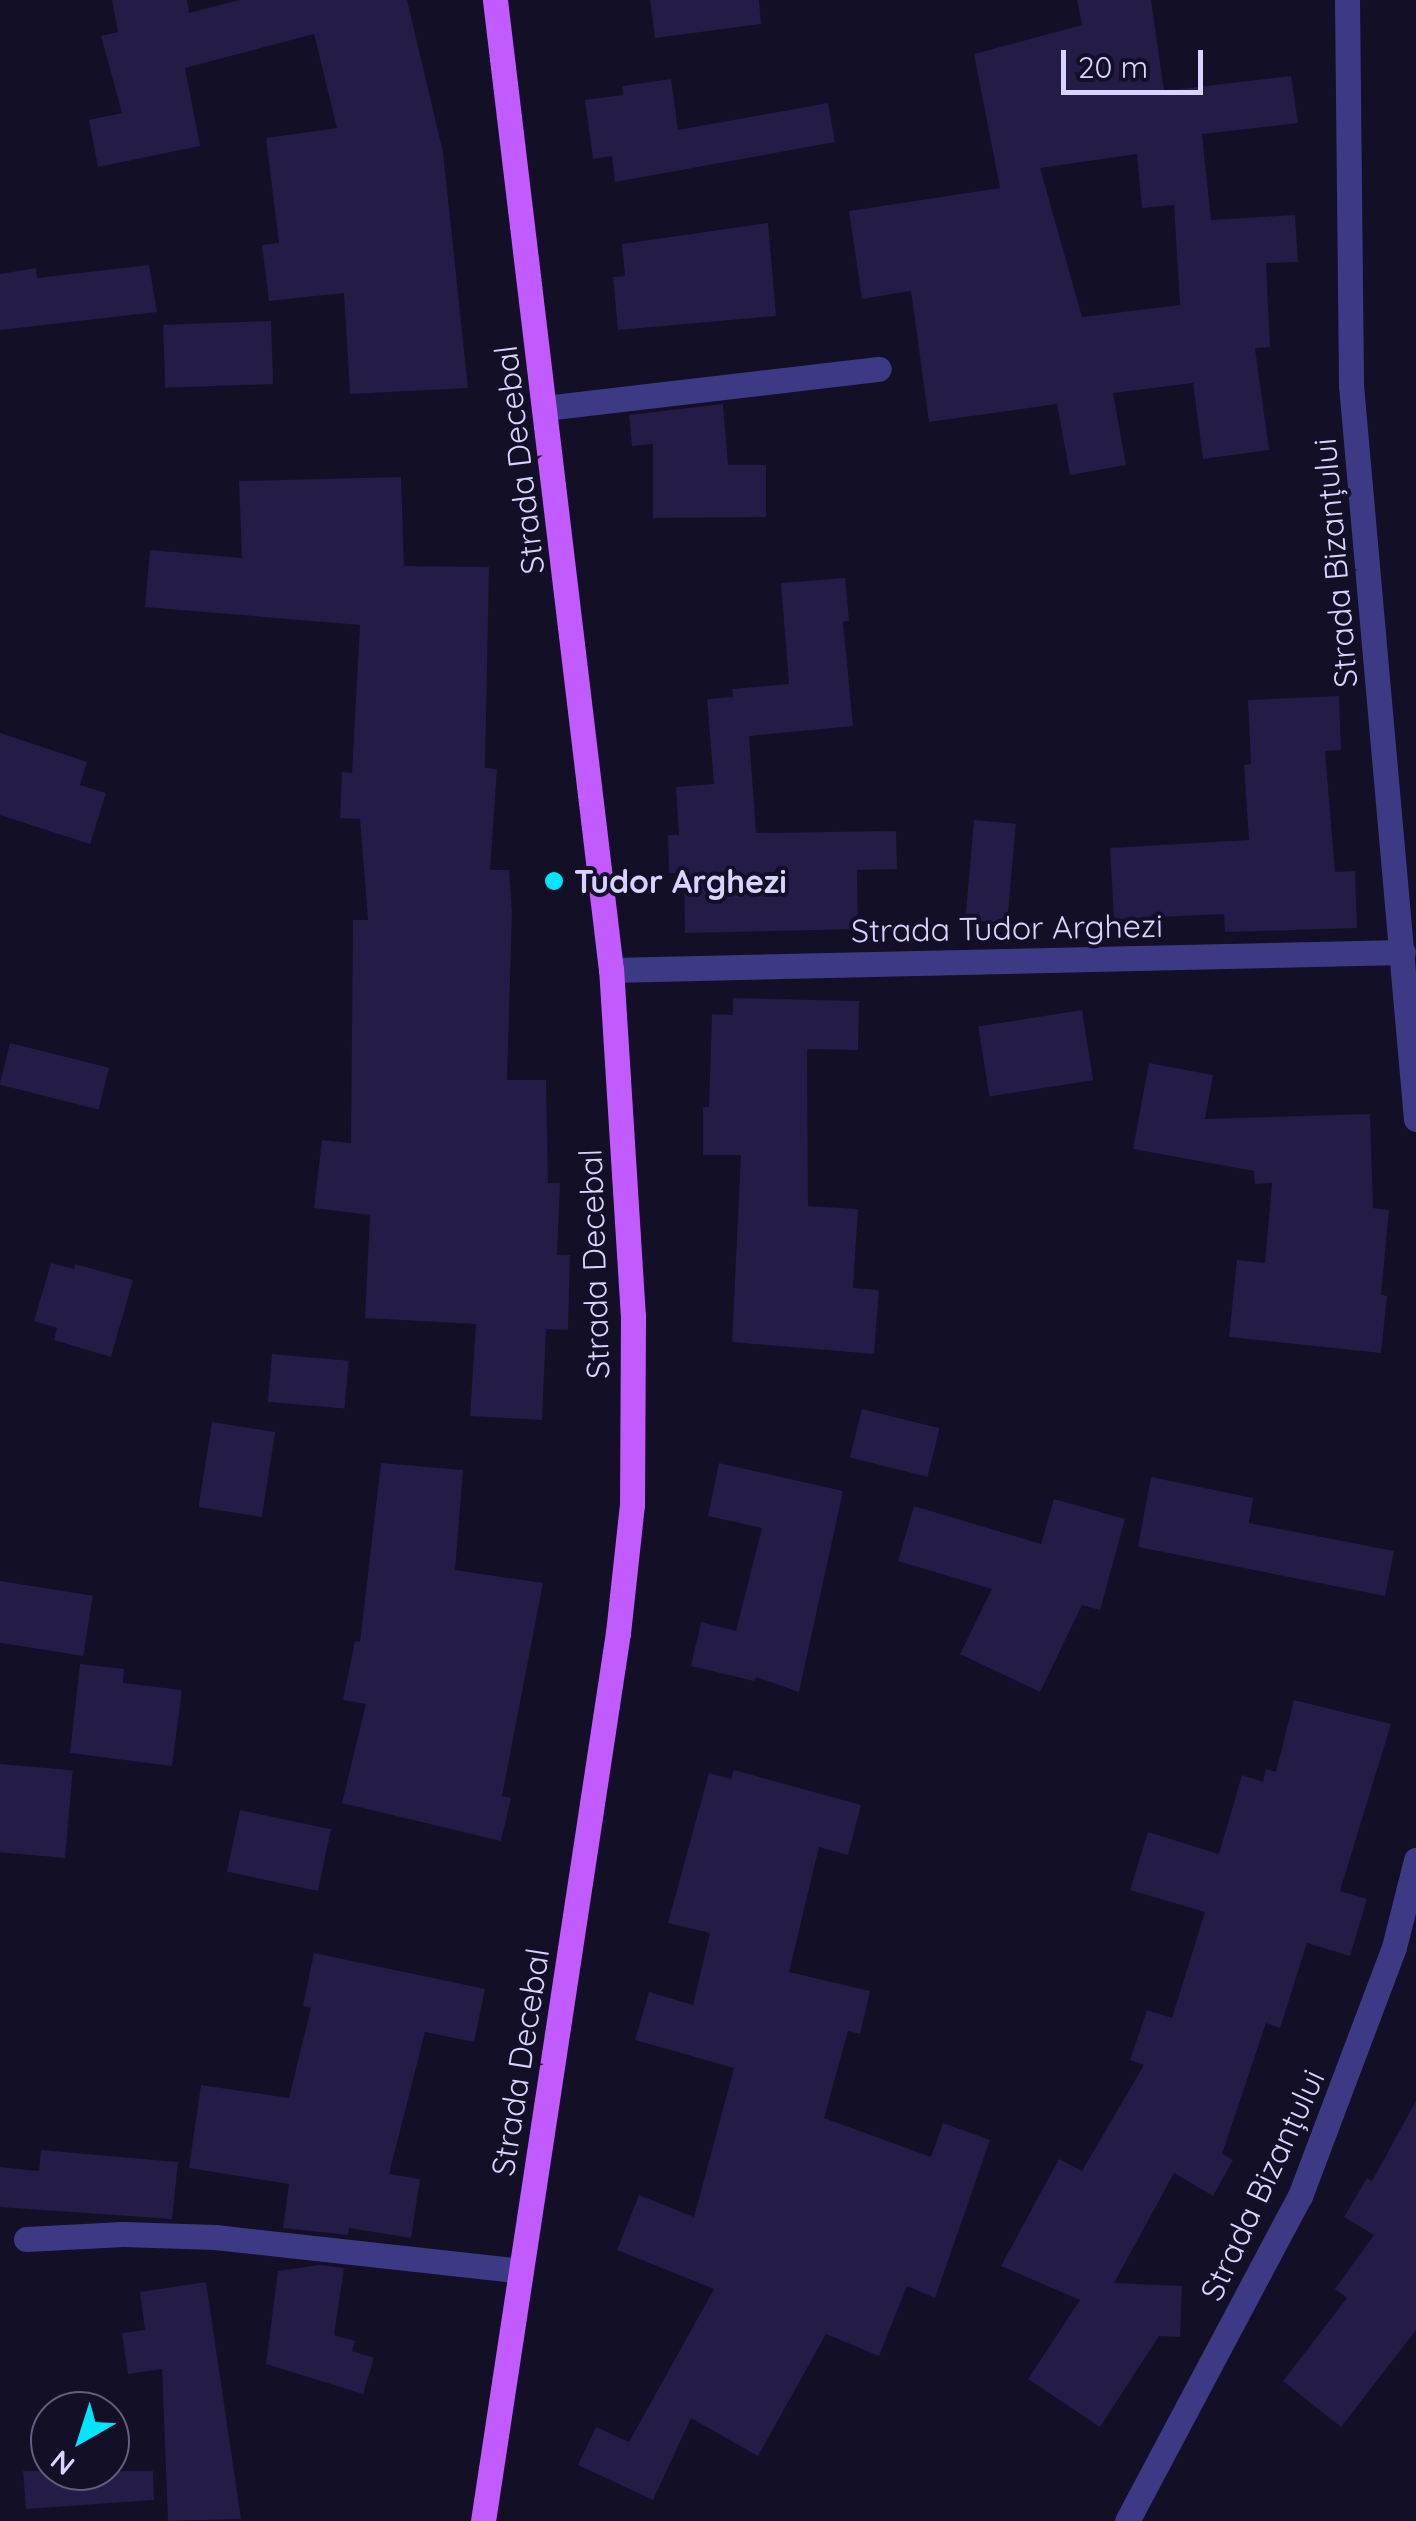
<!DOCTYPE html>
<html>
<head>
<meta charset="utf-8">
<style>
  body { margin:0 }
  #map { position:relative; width:1416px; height:2521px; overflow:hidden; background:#130f26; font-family:Quicksand,sans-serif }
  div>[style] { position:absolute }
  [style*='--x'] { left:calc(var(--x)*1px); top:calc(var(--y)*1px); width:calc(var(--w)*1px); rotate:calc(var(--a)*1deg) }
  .building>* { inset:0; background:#241b47; transform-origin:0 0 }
  .minor>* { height:25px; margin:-12.5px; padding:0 12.5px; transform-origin:12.5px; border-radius:12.5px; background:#3d3a85 }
  .major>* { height:25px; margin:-12.5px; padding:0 12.5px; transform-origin:12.5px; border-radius:12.5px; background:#c25bff }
  .dots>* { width:28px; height:28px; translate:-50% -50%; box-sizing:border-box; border:5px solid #130f26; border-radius:50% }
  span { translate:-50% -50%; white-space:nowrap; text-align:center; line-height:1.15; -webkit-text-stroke:8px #130f26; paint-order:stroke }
  .street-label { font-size:32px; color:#d9d4ff }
  .poi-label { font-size:32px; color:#d9d4ff; font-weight:700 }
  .left { translate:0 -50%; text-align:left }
  .north { position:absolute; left:30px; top:2391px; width:100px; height:100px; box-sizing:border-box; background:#130f26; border:2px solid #625e7d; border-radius:50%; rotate:219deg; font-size:28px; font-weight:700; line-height:40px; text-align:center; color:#d9d4ff }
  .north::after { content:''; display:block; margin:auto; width:35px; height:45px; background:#00e5ff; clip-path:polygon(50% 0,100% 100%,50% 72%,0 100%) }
  .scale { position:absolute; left:1061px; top:50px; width:142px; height:45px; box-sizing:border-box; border:5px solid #d9d4ff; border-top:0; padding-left:12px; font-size:30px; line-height:35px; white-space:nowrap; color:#d9d4ff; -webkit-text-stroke:8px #130f26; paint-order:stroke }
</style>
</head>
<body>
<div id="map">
  <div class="building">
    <i style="clip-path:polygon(112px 0,187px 0,189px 13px,239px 0,407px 0,443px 152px,468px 388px,350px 394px,344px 293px,269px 301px,262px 245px,279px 243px,266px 138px,337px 128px,314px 34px,185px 68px,200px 146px,98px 167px,89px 120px,122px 113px,101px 36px,118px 32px)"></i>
    <i style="clip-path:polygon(650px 0,759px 0,761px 24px,655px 38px)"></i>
    <i style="clip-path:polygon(evenodd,1077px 0,1151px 0,1164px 91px,1291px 76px,1298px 123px,1202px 134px,1211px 220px,1295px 215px,1298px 262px,1266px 263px,1270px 347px,1255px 348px,1269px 450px,1203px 459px,1193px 383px,1113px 393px,1126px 465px,1070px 475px,1057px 404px,929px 422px,911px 291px,862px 299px,849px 211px,1000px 188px,974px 54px,1082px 25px,1077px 0,1137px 154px,1142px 208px,1174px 205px,1180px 305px,1082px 317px,1040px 168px,1137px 154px)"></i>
    <i style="clip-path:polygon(671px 79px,678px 130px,828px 103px,835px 142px,615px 182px,612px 156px,593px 159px,585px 100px,623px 95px,622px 86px)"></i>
    <i style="clip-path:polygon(768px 223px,776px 316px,618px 330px,613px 277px,625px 276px,622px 244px)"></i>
    <i style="clip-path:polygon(149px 265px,157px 312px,0 330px,0 274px,36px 268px,37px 278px)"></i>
    <i style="left:271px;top:321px;width:63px;height:108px;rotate:88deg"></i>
    <i style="clip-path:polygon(723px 404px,728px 465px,766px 465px,766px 517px,653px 518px,653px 444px,632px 446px,629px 415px)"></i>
    <i style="clip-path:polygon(401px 477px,404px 566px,489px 567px,485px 768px,497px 769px,490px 870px,509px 870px,512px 912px,507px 1080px,546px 1080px,548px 1183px,560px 1183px,557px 1255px,570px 1255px,568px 1330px,546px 1329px,542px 1420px,470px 1416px,476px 1324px,365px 1318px,370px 1215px,314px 1208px,322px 1140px,351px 1143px,353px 920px,368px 920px,360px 819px,340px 818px,342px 772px,352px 773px,360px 625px,145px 607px,150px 550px,242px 558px,239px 481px)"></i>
    <i style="clip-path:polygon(845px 578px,849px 621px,843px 622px,853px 726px,749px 736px,756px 833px,896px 831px,897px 869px,857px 870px,858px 929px,685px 933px,684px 873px,669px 873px,668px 835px,679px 835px,676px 787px,714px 784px,707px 699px,733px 697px,732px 689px,789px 684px,781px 583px)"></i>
    <i style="clip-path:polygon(1339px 696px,1341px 750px,1325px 751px,1335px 872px,1355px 871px,1357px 928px,1225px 932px,1224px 914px,1114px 919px,1110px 848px,1249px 840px,1244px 765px,1251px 764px,1248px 700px)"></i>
    <i style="clip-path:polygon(0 733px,87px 762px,80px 785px,106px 793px,90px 844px,0 815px)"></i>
    <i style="left:974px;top:820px;width:42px;height:100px;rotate:5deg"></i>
    <i style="clip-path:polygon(733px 998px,859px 1001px,858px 1050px,807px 1049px,808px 1206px,858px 1209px,853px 1288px,879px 1290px,874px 1354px,732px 1342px,741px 1155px,703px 1155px,703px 1107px,709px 1107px,712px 1014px,733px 1015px)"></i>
    <i style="left:1082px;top:1010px;width:71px;height:105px;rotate:81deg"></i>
    <i style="left:10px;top:1043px;width:102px;height:43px;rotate:14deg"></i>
    <i style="clip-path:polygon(1149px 1063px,1213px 1075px,1205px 1119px,1370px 1114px,1373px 1208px,1389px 1210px,1381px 1295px,1387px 1296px,1381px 1353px,1229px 1337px,1237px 1260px,1265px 1263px,1272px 1183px,1255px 1184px,1254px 1171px,1133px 1149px)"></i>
    <i style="clip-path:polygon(51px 1263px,74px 1269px,75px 1264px,133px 1280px,111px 1357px,54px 1340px,57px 1328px,34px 1321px)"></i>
    <i style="left:272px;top:1354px;width:77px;height:48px;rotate:5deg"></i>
    <i style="left:862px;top:1409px;width:80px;height:50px;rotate:14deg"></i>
    <i style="left:212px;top:1422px;width:64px;height:86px;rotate:9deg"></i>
    <i style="clip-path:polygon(381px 1463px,463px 1470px,455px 1570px,543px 1583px,502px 1796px,511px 1798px,501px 1841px,342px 1803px,366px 1704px,343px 1700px,355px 1641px,360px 1642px)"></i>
    <i style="clip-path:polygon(719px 1463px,843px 1491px,799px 1692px,756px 1677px,754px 1681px,691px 1666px,701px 1622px,736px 1631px,762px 1528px,708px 1516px)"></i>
    <i style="clip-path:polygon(1151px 1477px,1253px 1498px,1249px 1523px,1394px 1551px,1385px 1596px,1138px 1547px)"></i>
    <i style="clip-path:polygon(1054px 1499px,1125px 1519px,1100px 1610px,1082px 1605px,1040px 1692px,960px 1654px,992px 1589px,898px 1561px,914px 1506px,1041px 1544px)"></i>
    <i style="left:0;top:1581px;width:94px;height:61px;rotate:9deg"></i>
    <i style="clip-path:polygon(80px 1664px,124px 1669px,123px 1683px,182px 1690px,172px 1766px,70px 1753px)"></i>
    <i style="clip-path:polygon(1294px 1700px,1391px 1724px,1340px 1891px,1367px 1899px,1350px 1956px,1307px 1943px,1280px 2028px,1266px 2023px,1222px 2154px,1233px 2160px,1213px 2196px,1174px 2173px,1114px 2283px,1182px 2286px,1180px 2337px,1159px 2336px,1100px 2427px,1028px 2379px,1080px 2300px,1001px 2266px,1059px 2159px,1082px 2171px,1144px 2065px,1130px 2060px,1147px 2010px,1172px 2018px,1205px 1912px,1130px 1890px,1148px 1832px,1219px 1854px,1242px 1775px,1263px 1782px,1266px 1769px,1276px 1772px)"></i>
    <i style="left:0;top:1764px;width:73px;height:88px;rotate:5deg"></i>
    <i style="clip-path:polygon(734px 1770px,861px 1805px,848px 1855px,819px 1847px,789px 1972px,870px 1991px,860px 2034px,848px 2031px,824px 2118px,931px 2157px,943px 2123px,990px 2140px,935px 2298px,907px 2286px,879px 2356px,826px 2334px,758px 2456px,691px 2418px,653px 2500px,578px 2465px,596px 2427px,629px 2442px,714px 2289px,617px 2250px,639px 2195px,694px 2217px,734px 2068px,635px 2040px,649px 1992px,693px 2005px,710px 1933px,668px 1923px,709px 1773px,731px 1779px)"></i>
    <i style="left:240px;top:1810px;width:93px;height:63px;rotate:12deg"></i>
    <i style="clip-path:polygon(314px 1953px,485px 1989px,474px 2042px,425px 2032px,389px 2174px,420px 2179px,411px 2238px,349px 2228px,348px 2235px,283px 2228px,289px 2184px,189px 2168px,201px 2085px,289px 2098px,311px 2008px,303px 2006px)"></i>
    <i style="clip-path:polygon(1416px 2101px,1416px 2330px,1341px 2427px,1283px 2381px,1347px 2298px,1335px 2289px,1374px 2235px,1344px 2217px,1367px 2178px,1372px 2181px)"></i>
    <i style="clip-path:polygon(41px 2150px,178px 2162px,172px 2219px,0 2207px,0 2167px,39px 2171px)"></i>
    <i style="clip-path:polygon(320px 2265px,344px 2268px,334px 2335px,355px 2341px,352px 2351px,374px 2358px,363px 2394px,266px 2364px,278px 2271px)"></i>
    <i style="clip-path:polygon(206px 2282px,241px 2519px,168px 2521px,162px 2369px,128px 2374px,122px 2333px,145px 2330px,140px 2292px)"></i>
    <i style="clip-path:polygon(23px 2471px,153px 2471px,154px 2500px,26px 2509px)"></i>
  </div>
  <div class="minor">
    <i style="--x:1347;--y:0;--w:385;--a:89.4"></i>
    <i style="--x:1351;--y:385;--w:737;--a:84.94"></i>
    <i style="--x:545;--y:408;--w:336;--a:-6.7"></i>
    <i style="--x:611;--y:970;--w:792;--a:-1.3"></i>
    <i style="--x:26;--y:2239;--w:97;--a:-3"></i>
    <i style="--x:123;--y:2234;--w:92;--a:1.9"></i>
    <i style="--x:215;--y:2237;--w:308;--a:6.3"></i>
    <i style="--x:1127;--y:2521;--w:368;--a:-62"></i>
    <i style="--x:1300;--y:2196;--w:266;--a:-69.3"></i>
    <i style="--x:1394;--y:1947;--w:90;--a:-75.8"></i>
  </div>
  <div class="major">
    <i style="--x:483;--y:2521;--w:898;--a:-81.36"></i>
    <i style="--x:618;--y:1633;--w:129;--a:-83.8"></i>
    <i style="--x:632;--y:1505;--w:188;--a:-89.7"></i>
    <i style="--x:633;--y:1317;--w:348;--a:-93.6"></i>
    <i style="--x:611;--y:970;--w:977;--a:-96.82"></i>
  </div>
  <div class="dots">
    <i style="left:554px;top:881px;background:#00e5ff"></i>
  </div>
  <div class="street-label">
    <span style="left:519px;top:460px;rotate:-97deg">Strada Decebal</span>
    <span style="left:1335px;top:563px;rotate:-95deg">Strada Bizanțului</span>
    <span style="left:1007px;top:928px;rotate:-1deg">Strada Tudor Arghezi</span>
    <span style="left:594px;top:1264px;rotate:-92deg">Strada Decebal</span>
    <span style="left:520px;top:2062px;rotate:-81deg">Strada Decebal</span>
    <span style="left:1262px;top:2185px;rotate:-65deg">Strada Bizanțului</span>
  </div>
  <div class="poi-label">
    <span class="left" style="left:574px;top:881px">Tudor Arghezi</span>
  </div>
  <div class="north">N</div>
  <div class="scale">20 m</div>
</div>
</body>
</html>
